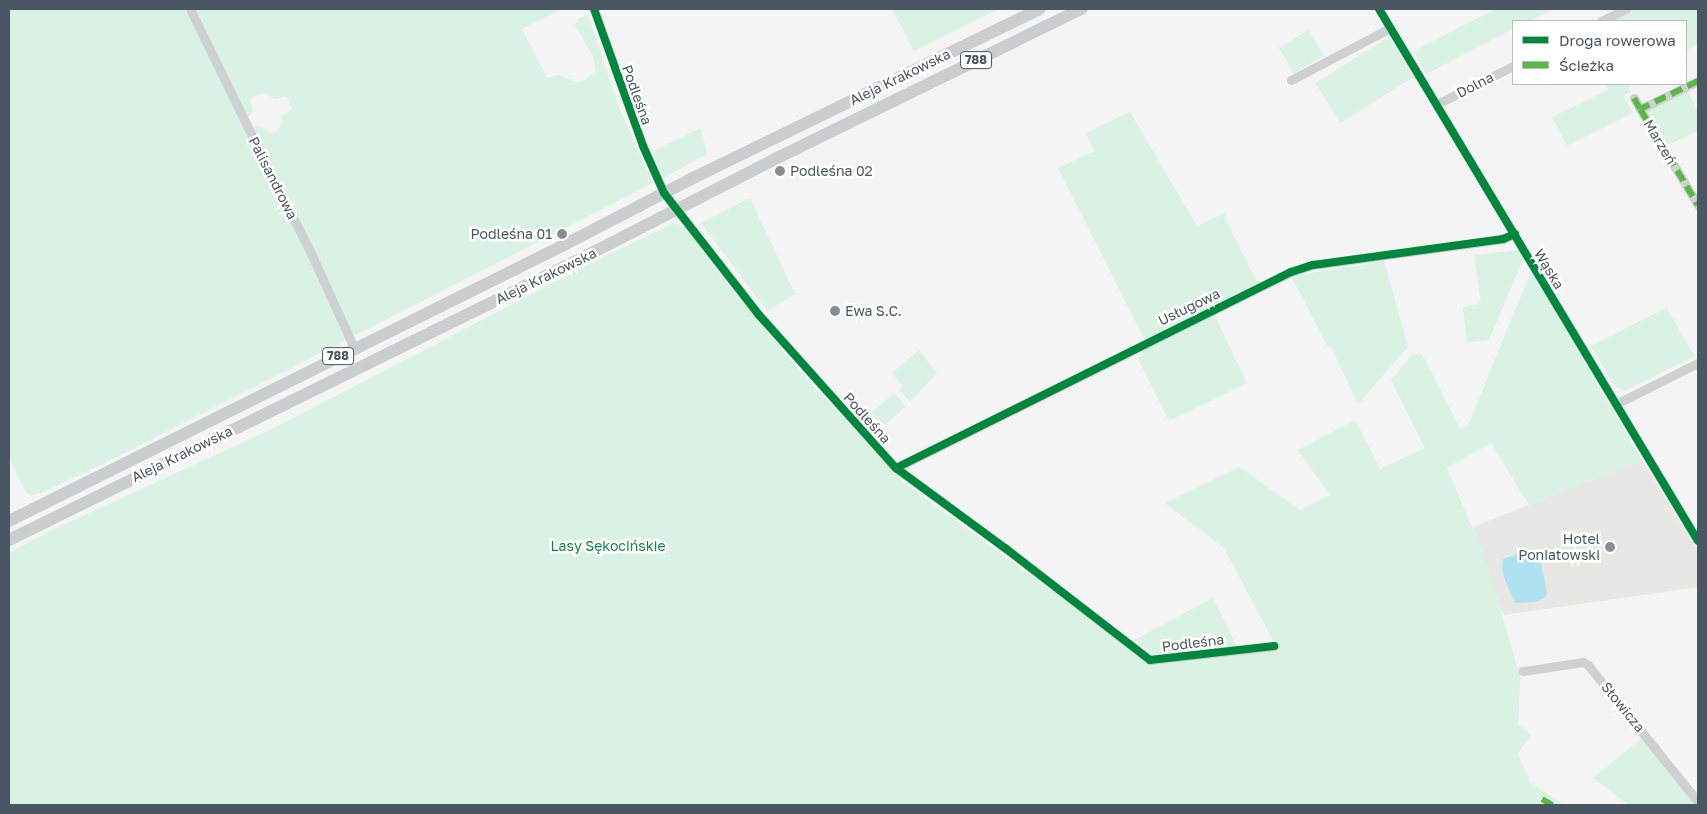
<!DOCTYPE html>
<html>
<head>
<meta charset="utf-8">
<style>
  body { margin:0 }
  #map { position:relative; width:1707px; height:814px; overflow:hidden; background:#f4f4f4; font-family:"Golos Text",sans-serif }
  div>[style] { position:absolute }
  [style*='--x'] { left:calc(var(--x)*1px); top:calc(var(--y)*1px); width:calc(var(--w)*1px); rotate:calc(var(--a)*1deg) }
  .commercial>* { inset:0; background:#e8e7e3 }
  .green>* { inset:0; background:#d9f2e3; transform-origin:0 0 }
  .water>* { inset:0; background:#aee2f0 }
  .street>* { height:9px; margin:-4.5px; padding:0 4.5px; transform-origin:4.5px; border-radius:4.5px; background:#ced0d2 }
  .primary>* { height:12px; margin:-6px; padding:0 6px; transform-origin:6px; border-radius:6px; background:#caced1 }
  .quiet>* { height:6px; margin-top:-3px; transform-origin:0; background:repeating-linear-gradient(90deg,#58b947 0 12px,transparent 0 18px) }
  .cycleway>* { height:8px; margin:-4px; padding:0 4px; transform-origin:4px; border-radius:4px; background:#00873e }
  .dots>* { width:14px; height:14px; translate:-50% -50%; box-sizing:border-box; border:2px solid #fff; border-radius:50% }
  span { translate:-50% -50%; white-space:nowrap; text-align:center; line-height:1.15; -webkit-text-stroke:5px #fff; paint-order:stroke }
  .shield-label span { padding:1px 4px; background:#fff; border:1px solid; border-radius:4px; -webkit-text-stroke-width:0 }
  .shield-label { font-size:12px; color:#4a5661; font-weight:700 }
  .street-label { font-size:14px; color:#4a5661 }
  .poi-label { font-size:14px; color:#4a5661 }
  .left { translate:0 -50%; text-align:left }
  .right { translate:-100% -50%; text-align:right }
  .park-label { font-size:14px; color:#17864f }
  .frame { position:absolute; inset:0; border:10px solid #4a5661; pointer-events:none }
  .legend { position:absolute; left:1512px; top:20px; width:175px; height:65px; box-sizing:border-box; background:#fff; border:1px solid #b7bbc0; margin:0; padding:6px 9px; list-style:none; font-size:15px; color:#4a5661 }
  .legend li { display:flex; align-items:center; gap:10px; height:25px }
  .legend b { width:25px; border:1px solid #b7bbc0 }
</style>
</head>
<body>
<div id="map">
  <div class="commercial">
    <i style="clip-path:polygon(1642px 460px,1698px 551px,1698px 587px,1503px 615px,1473px 527px)"></i>
  </div>
  <div class="green">
    <i style="clip-path:polygon(9px 9px,185px 9px,306px 247px,346px 340px,103px 464px,41px 493px,30px 495px,27px 493px,9px 459px)"></i>
    <i style="clip-path:polygon(195px 9px,562px 9px,522px 29px,547px 78px,558px 75px,577px 82px,582px 82px,596px 71px,593px 56px,575px 25px,579px 18px,588px 15px,620px 110px,653px 183px,352px 337px,310px 244px,253px 127px,260px 126px,270px 133px,275px 132px,280px 127px,282px 116px,292px 109px,286px 96px,275px 99px,264px 93px,253px 97px,250px 101px,253px 111px,248px 117px)"></i>
    <i style="clip-path:polygon(892px 9px,998px 9px,914px 51px)"></i>
    <i style="clip-path:polygon(1496px 9px,1554px 9px,1529px 21px,1513px 21px,1513px 29px,1426px 74px,1413px 51px)"></i>
    <i style="clip-path:polygon(1634px 9px,1698px 9px,1698px 44px,1686px 51px,1686px 21px,1608px 21px)"></i>
    <i style="left:1309px;top:30px;width:30px;height:35px;rotate:60deg"></i>
    <i style="left:1389px;top:37px;width:47px;height:87px;rotate:58deg"></i>
    <i style="clip-path:polygon(1606px 84px,1628px 84px,1631px 92px,1623px 96px,1633px 113px,1567px 146px,1552px 117px,1608px 90px)"></i>
    <i style="clip-path:polygon(1688px 91px,1698px 111px,1698px 131px,1667px 145px,1647px 111px)"></i>
    <i style="clip-path:polygon(1130px 112px,1197px 226px,1227px 212px,1225px 218px,1256px 280px,1261px 282px,1145px 340px,1058px 168px,1094px 151px,1086px 133px)"></i>
    <i style="clip-path:polygon(701px 128px,707px 154px,663px 178px,653px 151px)"></i>
    <i style="clip-path:polygon(750px 198px,795px 294px,767px 311px,701px 223px)"></i>
    <i style="clip-path:polygon(674px 223px,685px 227px,730px 287px,797px 368px,903px 482px,1085px 615px,1146px 663px,1277px 648px,1224px 548px,1165px 503px,1239px 467px,1300px 510px,1330px 495px,1298px 450px,1355px 420px,1380px 469px,1425px 448px,1391px 380px,1412px 355px,1422px 354px,1460px 429px,1468px 426px,1531px 271px,1642px 460px,1529px 505px,1491px 443px,1447px 468px,1488px 565px,1517px 667px,1521px 666px,1518px 725px,1531px 735px,1518px 754px,1530px 782px,1564px 805px,9px 805px,9px 553px,52px 530px,272px 429px,609px 254px)"></i>
    <i style="clip-path:polygon(1519px 250px,1524px 257px,1489px 340px,1467px 342px,1463px 307px,1481px 303px,1474px 255px)"></i>
    <i style="clip-path:polygon(1384px 261px,1408px 347px,1358px 404px,1331px 347px,1328px 347px,1291px 276px)"></i>
    <i style="clip-path:polygon(1666px 308px,1695px 356px,1625px 391px,1615px 387px,1591px 346px)"></i>
    <i style="clip-path:polygon(1214px 314px,1247px 383px,1169px 421px,1138px 359px,1144px 350px)"></i>
    <i style="clip-path:polygon(919px 350px,937px 373px,910px 402px,899px 390px,903px 386px,892px 373px)"></i>
    <i style="left:894px;top:393px;width:18px;height:30px;rotate:49deg"></i>
    <i style="clip-path:polygon(1213px 598px,1237px 647px,1155px 656px,1134px 640px)"></i>
    <i style="clip-path:polygon(1642px 738px,1697px 805px,1629px 805px,1593px 778px)"></i>
  </div>
  <div class="water">
    <i style="clip-path:polygon(1533px 549px,1540px 558px,1547px 593px,1545px 598px,1536px 602px,1515px 603px,1504px 578px,1502px 566px,1503px 559px)"></i>
  </div>
  <div class="street">
    <i style="--x:190;--y:9;--w:164;--a:63.9"></i>
    <i style="--x:262;--y:156;--w:106;--a:63.2"></i>
    <i style="--x:310;--y:251;--w:107;--a:65.6"></i>
    <i style="--x:594;--y:9;--w:145;--a:70.3"></i>
    <i style="--x:643;--y:146;--w:51;--a:65.9"></i>
    <i style="--x:664;--y:193;--w:155;--a:52.1"></i>
    <i style="--x:759;--y:315;--w:205;--a:48.2"></i>
    <i style="--x:896;--y:468;--w:135;--a:36.3"></i>
    <i style="--x:1005;--y:548;--w:183;--a:37.7"></i>
    <i style="--x:1150;--y:660;--w:125;--a:-6.4"></i>
    <i style="--x:1379;--y:9;--w:620;--a:59.05"></i>
    <i style="--x:1601;--y:21;--w:28;--a:-26"></i>
    <i style="--x:1291;--y:80;--w:112;--a:-27.7"></i>
    <i style="--x:1698;--y:81;--w:64;--a:154.2"></i>
    <i style="--x:1640;--y:109;--w:112;--a:58.9"></i>
    <i style="--x:1634;--y:98;--w:13;--a:61"></i>
    <i style="--x:1437;--y:104;--w:85;--a:-26.6"></i>
    <i style="--x:1616;--y:404;--w:92;--a:-26.6"></i>
    <i style="--x:896;--y:468;--w:441;--a:-26.4"></i>
    <i style="--x:1291;--y:272;--w:23;--a:-18"></i>
    <i style="--x:1313;--y:265;--w:192;--a:-7.8"></i>
    <i style="--x:1503;--y:239;--w:13;--a:-23"></i>
    <i style="--x:1523;--y:671;--w:61;--a:-8.5"></i>
    <i style="--x:1583;--y:662;--w:6;--a:31"></i>
    <i style="--x:1588;--y:665;--w:176;--a:51.2"></i>
  </div>
  <div class="primary">
    <i style="--x:9;--y:521;--w:622;--a:-26.44"></i>
    <i style="--x:566;--y:244;--w:139;--a:-27.5"></i>
    <i style="--x:689;--y:180;--w:390;--a:-26"></i>
    <i style="--x:9;--y:540;--w:632;--a:-26.2"></i>
    <i style="--x:576;--y:261;--w:224;--a:-27.1"></i>
    <i style="--x:775;--y:159;--w:341;--a:-26.1"></i>
  </div>
  <div class="quiet">
    <i style="--x:1698;--y:81;--w:64;--a:154.2"></i>
    <i style="--x:1640;--y:109;--w:112;--a:58.9"></i>
    <i style="--x:1634;--y:98;--w:13;--a:61"></i>
    <i style="--x:1542;--y:799;--w:12;--a:31"></i>
  </div>
  <div class="cycleway">
    <i style="--x:594;--y:9;--w:145;--a:70.3"></i>
    <i style="--x:643;--y:146;--w:51;--a:65.9"></i>
    <i style="--x:664;--y:193;--w:155;--a:52.1"></i>
    <i style="--x:759;--y:315;--w:205;--a:48.2"></i>
    <i style="--x:896;--y:468;--w:135;--a:36.3"></i>
    <i style="--x:1005;--y:548;--w:183;--a:37.7"></i>
    <i style="--x:1150;--y:660;--w:125;--a:-6.4"></i>
    <i style="--x:1379;--y:9;--w:620;--a:59.05"></i>
    <i style="--x:896;--y:468;--w:441;--a:-26.4"></i>
    <i style="--x:1291;--y:272;--w:23;--a:-18"></i>
    <i style="--x:1313;--y:265;--w:192;--a:-7.8"></i>
    <i style="--x:1503;--y:239;--w:13;--a:-23"></i>
  </div>
  <div class="dots">
    <i style="left:780px;top:171px;background:#868d94"></i>
    <i style="left:562px;top:234px;background:#868d94"></i>
    <i style="left:835px;top:311px;background:#868d94"></i>
    <i style="left:1610px;top:547px;background:#868d94"></i>
  </div>
  <div class="shield-label">
    <span style="left:976px;top:60px">788</span>
    <span style="left:338px;top:356px">788</span>
  </div>
  <div class="street-label">
    <span style="left:900px;top:77px;rotate:-26deg">Aleja Krakowska</span>
    <span style="left:1475px;top:85px;rotate:-27deg">Dolna</span>
    <span style="left:637px;top:95px;rotate:70deg">Podleśna</span>
    <span style="left:1660px;top:142px;rotate:59deg">Marzeń</span>
    <span style="left:273px;top:178px;rotate:63deg">Palisandrowa</span>
    <span style="left:1549px;top:269px;rotate:59deg">Wąska</span>
    <span style="left:546px;top:276px;rotate:-26deg">Aleja Krakowska</span>
    <span style="left:1189px;top:307px;rotate:-26deg">Usługowa</span>
    <span style="left:867px;top:418px;rotate:48deg">Podleśna</span>
    <span style="left:182px;top:454px;rotate:-26deg">Aleja Krakowska</span>
    <span style="left:1193px;top:643px;rotate:-7deg">Podleśna</span>
    <span style="left:1623px;top:707px;rotate:51deg">Słowicza</span>
  </div>
  <div class="poi-label">
    <span class="left" style="left:790px;top:171px">Podleśna 02</span>
    <span class="right" style="left:552px;top:234px">Podleśna 01</span>
    <span class="left" style="left:845px;top:311px">Ewa S.C.</span>
    <span class="right" style="left:1600px;top:547px">Hotel<br>Poniatowski</span>
  </div>
  <div class="park-label">
    <span style="left:608px;top:546px">Lasy Sękocińskie</span>
  </div>
  <div class="frame"></div>
  <ul class="legend">
  <li><b style="height:6px;background:#00873e"></b>Droga rowerowa</li>
  <li><b style="height:6px;background:#58b947"></b>Ścieżka</li>
  </ul>
</div>
</body>
</html>
